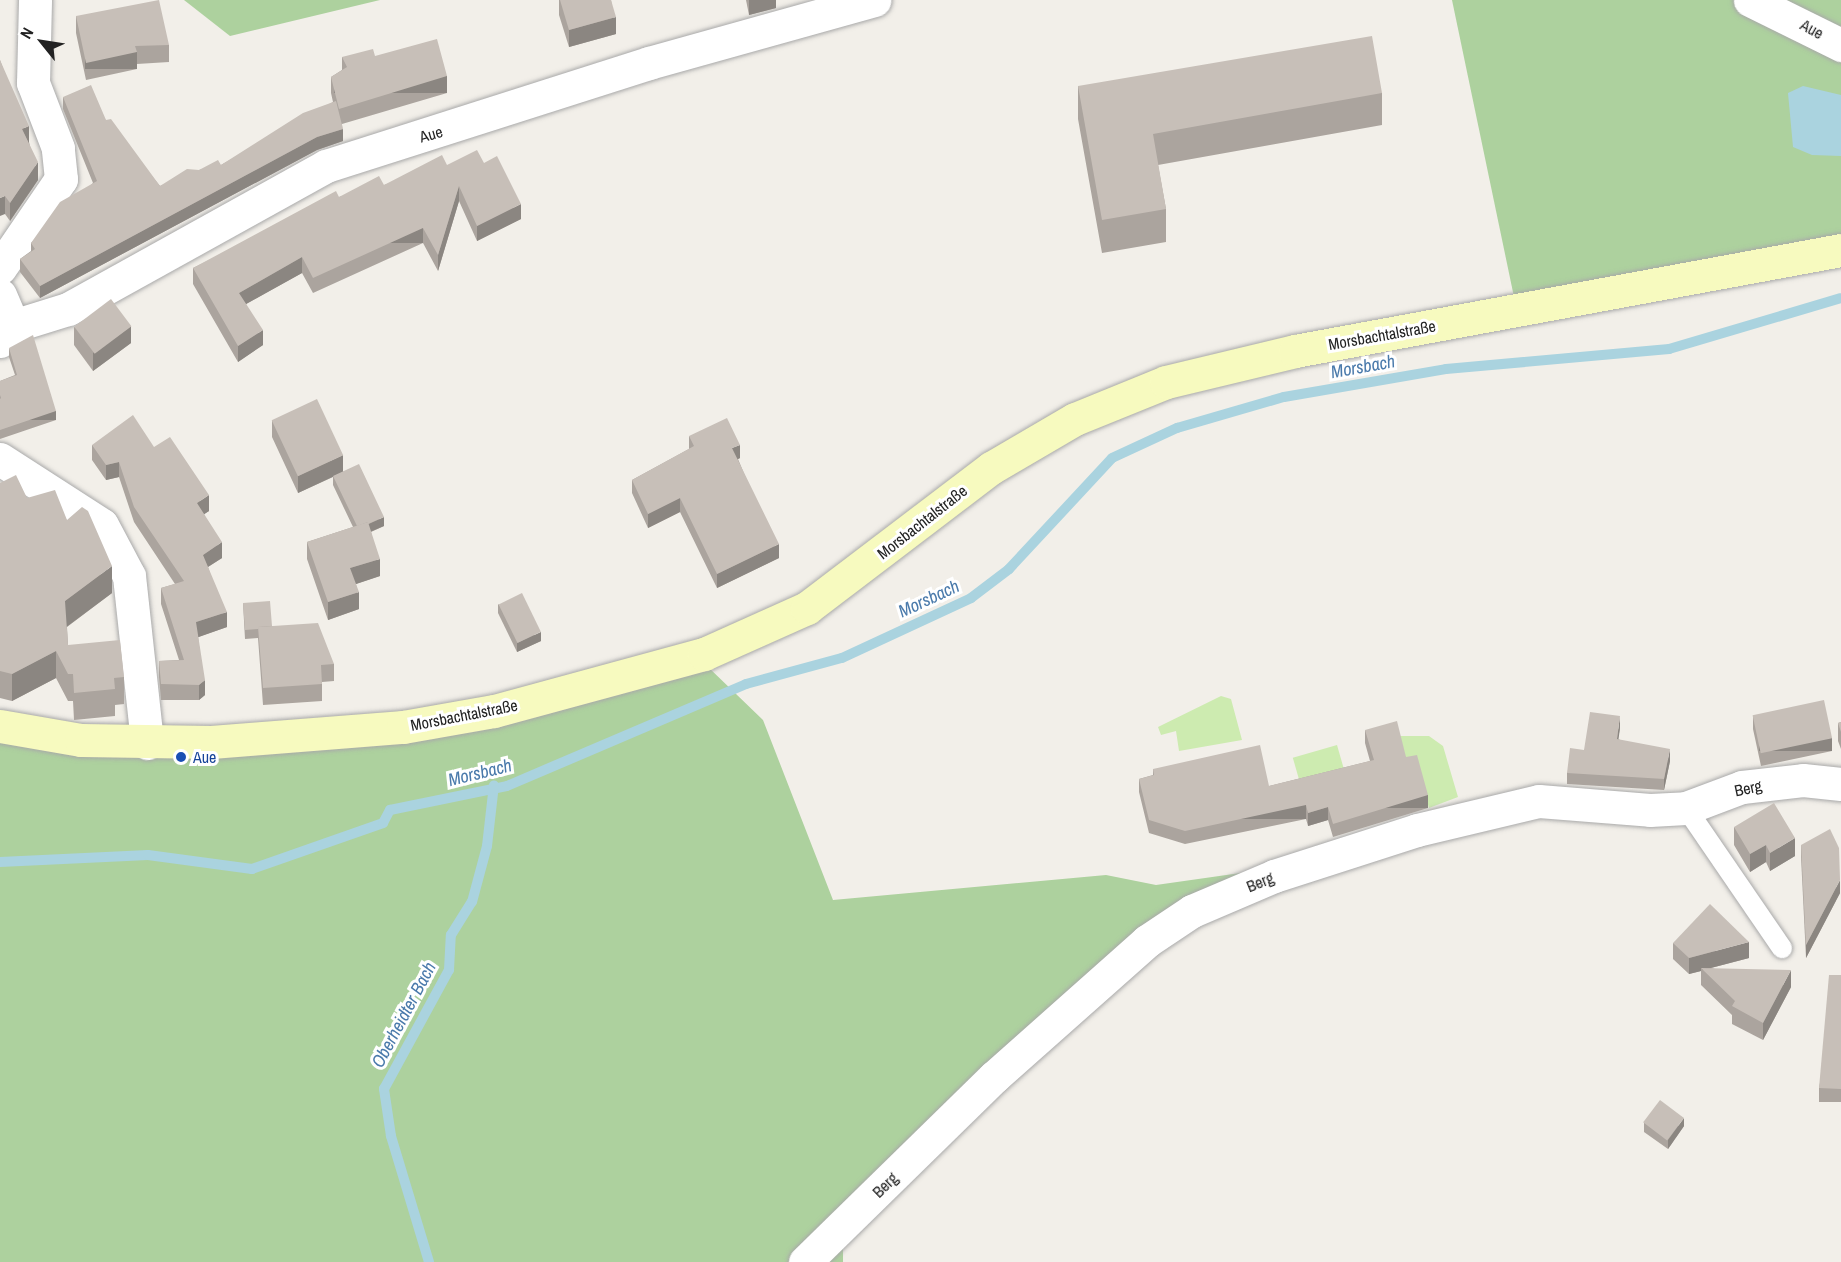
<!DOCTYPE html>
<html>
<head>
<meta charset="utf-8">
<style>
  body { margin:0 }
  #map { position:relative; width:1841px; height:1262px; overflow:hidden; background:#f2efe9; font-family:"Archivo Narrow",sans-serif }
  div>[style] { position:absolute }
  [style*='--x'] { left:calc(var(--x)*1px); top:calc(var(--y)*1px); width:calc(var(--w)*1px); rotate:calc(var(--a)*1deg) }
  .grass>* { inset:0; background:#cdebb0; transform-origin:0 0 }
  .forest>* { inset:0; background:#add19e }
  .water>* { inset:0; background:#aad3df }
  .stream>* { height:10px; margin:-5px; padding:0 5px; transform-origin:5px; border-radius:5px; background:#aad3df }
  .roads { filter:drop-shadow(0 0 2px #a9a9a9) drop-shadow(0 0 2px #a9a9a9) }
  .service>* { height:20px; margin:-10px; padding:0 10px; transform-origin:10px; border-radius:10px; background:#fff }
  .minor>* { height:33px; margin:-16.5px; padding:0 16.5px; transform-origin:16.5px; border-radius:16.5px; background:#fff }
  .secondary>* { height:33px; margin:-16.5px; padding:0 16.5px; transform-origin:16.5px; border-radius:16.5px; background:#f7fabf }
  .wall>* { inset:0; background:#aba49e }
  .shaded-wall>* { inset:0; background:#8b8681; transform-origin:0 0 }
  .building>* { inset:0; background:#c7bfb8; transform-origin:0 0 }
  .dots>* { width:16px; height:16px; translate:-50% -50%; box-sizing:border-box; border:3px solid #fff; border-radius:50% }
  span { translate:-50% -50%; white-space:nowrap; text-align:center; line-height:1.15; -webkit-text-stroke:6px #fff; paint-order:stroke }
  .street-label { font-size:16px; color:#222 }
  .transit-label { font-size:16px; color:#164399 }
  .left { translate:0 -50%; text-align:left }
  .water-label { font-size:18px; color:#4a7aab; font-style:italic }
  .north { position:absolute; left:12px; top:12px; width:60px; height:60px; -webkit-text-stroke:4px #fff; paint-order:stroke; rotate:300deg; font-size:16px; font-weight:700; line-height:24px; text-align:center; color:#222 }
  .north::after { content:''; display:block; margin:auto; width:21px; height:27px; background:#222; clip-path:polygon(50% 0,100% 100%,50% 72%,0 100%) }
</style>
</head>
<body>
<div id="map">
  <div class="grass">
    <i style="clip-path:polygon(1221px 696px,1231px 699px,1242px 740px,1179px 751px,1176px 731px,1161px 735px,1158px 727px)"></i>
    <i style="clip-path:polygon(1398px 736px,1429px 736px,1443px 746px,1458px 797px,1429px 808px,1417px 768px,1407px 769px)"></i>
    <i style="left:1337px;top:745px;width:35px;height:46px;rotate:74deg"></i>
  </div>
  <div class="forest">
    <i style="clip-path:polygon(184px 0,380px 0,230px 36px)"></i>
    <i style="clip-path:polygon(1452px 0,1841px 0,1841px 238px,1514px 297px)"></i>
    <i style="clip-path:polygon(707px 666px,763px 720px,833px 900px,1106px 875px,1156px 885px,1275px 868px,1187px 905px,843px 1242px,843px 1262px,0 1262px,0 734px,148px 749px)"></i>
  </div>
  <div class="water">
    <i style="clip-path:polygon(1803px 86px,1841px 95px,1841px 156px,1812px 155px,1793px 147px,1788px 93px)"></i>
  </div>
  <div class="stream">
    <i style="--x:0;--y:862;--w:148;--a:-2.7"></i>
    <i style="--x:148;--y:855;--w:105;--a:7.7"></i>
    <i style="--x:252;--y:869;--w:139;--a:-19.3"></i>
    <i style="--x:383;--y:823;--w:15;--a:-62"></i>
    <i style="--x:390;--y:810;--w:119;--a:-11.6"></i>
    <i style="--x:507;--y:786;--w:260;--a:-23.1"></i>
    <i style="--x:746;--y:684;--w:99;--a:-15.2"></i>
    <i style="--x:842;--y:658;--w:142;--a:-24.9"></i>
    <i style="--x:971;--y:598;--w:48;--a:-37.3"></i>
    <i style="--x:1009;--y:569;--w:151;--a:-47.1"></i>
    <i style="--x:1112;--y:458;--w:72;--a:-24.8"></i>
    <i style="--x:1177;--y:428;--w:111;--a:-16.2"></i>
    <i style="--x:1284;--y:397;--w:164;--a:-9.8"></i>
    <i style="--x:1446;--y:369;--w:224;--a:-5.1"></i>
    <i style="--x:1669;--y:349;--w:179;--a:-16.5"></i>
    <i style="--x:429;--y:1262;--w:132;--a:-106.8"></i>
    <i style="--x:391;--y:1136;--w:48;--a:-98.5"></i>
    <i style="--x:384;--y:1089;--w:136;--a:-61.4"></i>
    <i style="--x:449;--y:970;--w:35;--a:-87"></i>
    <i style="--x:451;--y:935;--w:39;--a:-58"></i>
    <i style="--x:472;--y:902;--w:58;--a:-75"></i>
    <i style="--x:487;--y:846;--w:61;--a:-83.5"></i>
  </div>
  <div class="roads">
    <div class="service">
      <i style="--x:1686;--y:808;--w:170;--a:55.6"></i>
    </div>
    <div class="minor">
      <i style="--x:1750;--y:0;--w:102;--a:26.3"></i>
      <i style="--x:0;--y:268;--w:108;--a:-55.6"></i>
      <i style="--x:61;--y:179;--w:31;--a:-96"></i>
      <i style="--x:58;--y:148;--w:70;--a:-111"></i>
      <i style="--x:33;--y:83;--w:83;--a:-88.6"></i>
      <i style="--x:0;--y:295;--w:34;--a:67"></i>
      <i style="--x:0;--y:341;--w:20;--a:-49"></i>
      <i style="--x:13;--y:326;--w:58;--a:-17.2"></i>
      <i style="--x:68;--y:309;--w:295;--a:-29"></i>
      <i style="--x:326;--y:166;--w:339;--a:-17.7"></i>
      <i style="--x:649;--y:63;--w:234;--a:-15.6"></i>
      <i style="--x:0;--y:459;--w:121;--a:32.9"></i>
      <i style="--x:102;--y:525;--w:58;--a:62.1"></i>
      <i style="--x:129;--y:576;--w:168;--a:83.8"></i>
      <i style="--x:805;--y:1262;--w:264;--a:-44.4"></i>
      <i style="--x:994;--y:1077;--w:205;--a:-41.6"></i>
      <i style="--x:1147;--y:941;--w:54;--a:-33.7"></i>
      <i style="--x:1192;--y:911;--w:89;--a:-23.1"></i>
      <i style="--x:1274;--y:876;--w:150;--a:-17.8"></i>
      <i style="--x:1417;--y:830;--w:125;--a:-13.4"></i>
      <i style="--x:1539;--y:801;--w:111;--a:4.6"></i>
      <i style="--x:1650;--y:810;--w:36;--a:-3"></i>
      <i style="--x:1686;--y:808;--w:60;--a:-20.6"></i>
      <i style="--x:1742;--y:787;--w:61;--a:-6.5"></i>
      <i style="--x:1803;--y:780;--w:38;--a:6"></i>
    </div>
    <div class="secondary">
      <i style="--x:0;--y:726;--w:82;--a:9.8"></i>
      <i style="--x:81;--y:740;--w:130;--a:0.9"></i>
      <i style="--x:211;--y:742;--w:193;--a:-4.5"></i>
      <i style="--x:403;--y:727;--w:92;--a:-10"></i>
      <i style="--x:494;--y:711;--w:218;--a:-15.2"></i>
      <i style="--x:704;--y:654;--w:113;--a:-24.1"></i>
      <i style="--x:807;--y:608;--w:231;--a:-37.3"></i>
      <i style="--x:991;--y:468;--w:97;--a:-30.3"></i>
      <i style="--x:1075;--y:419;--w:98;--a:-22.1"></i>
      <i style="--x:1166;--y:382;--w:133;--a:-13.5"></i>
      <i style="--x:1295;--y:351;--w:555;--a:-10.48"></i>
    </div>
  </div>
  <div class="wall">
    <i style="clip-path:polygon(559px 0,611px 0,616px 34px,569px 47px,559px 15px)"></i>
    <i style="clip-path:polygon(746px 0,776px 0,776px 8px,749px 15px)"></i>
    <i style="clip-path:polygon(76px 16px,169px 45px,169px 62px,137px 64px,137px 69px,86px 80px,76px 33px)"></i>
    <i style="clip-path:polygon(375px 56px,447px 93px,342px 124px,343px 141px,317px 150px,40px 298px,20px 272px,20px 259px,31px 251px,31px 243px,93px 183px,63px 109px,63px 97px,106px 120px,160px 186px,199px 170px,221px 165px,333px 102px,331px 93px,331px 77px,342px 70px,342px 57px)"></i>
    <i style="clip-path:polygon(0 60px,29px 142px,38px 180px,10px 221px,5px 214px)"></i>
    <i style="clip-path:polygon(1078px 86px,1382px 93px,1382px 125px,1158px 165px,1166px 209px,1166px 242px,1102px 253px,1078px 119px)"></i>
    <i style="clip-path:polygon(484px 163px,521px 219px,477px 241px,459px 201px,438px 271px,423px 243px,313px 293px,302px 273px,246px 304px,263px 345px,238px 362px,193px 284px,193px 268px,339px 197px,384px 185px,447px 165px)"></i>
    <i style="clip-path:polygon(74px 327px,131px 343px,93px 371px,74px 345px)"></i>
    <i style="clip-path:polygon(9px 348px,56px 420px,0 439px,0 381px,15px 375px,9px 357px)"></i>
    <i style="clip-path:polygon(272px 420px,343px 471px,384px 526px,371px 532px,380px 576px,356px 584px,359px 609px,328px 620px,307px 559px,307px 542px,353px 527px,333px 485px,333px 477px,298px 493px,272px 437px)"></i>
    <i style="clip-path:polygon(689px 436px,740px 458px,738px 459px,779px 558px,717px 588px,680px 512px,648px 528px,632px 493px,632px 480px,689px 449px)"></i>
    <i style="clip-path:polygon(92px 445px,154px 447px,209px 511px,204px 514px,222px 558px,208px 567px,227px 627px,198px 637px,205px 695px,199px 700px,161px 700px,159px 677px,159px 661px,179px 660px,161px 604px,161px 588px,175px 584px,134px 522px,119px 477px,106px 480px,92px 460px)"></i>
    <i style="clip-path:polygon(0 483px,67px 520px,112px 593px,67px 627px,68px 645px,124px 677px,124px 704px,115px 705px,115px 716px,74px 720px,73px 701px,68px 701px,56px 678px,12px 701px,0 698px)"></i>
    <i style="clip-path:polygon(243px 603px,272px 626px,334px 664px,334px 681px,322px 682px,322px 701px,263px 705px,258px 638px,245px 639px)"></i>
    <i style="clip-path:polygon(498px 604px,541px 641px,517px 652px,498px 613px)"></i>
    <i style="clip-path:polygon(1753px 716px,1832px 751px,1761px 766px,1753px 729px)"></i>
    <i style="clip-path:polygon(1841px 722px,1841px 749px,1838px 741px,1838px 723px)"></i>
    <i style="clip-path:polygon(1620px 728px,1618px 739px,1670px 761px,1664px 790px,1567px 784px,1567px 773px,1584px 750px)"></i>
    <i style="clip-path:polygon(1365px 730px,1406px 757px,1428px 808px,1333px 837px,1328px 820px,1308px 826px,1306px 819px,1185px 844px,1149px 833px,1139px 792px,1139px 779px,1153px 775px,1153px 769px,1269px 786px,1370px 761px,1365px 743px)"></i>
    <i style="clip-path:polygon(1734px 827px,1795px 856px,1770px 871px,1766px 862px,1750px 872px,1734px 845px)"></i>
    <i style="clip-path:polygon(1801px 845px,1840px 893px,1806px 958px,1801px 857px)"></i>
    <i style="clip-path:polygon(1673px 943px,1749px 958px,1711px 968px,1791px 987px,1763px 1040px,1732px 1024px,1732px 1015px,1701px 985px,1701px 971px,1689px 974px,1673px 959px)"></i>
    <i style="clip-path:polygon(1841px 975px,1841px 1102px,1819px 1102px,1819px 1088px)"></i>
    <i style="clip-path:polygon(1644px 1123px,1684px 1126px,1668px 1149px,1644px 1132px)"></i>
  </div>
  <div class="shaded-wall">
    <i style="clip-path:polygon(749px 0,776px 0,776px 8px,749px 15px)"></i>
    <i style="clip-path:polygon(616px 17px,616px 34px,569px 47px,569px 30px)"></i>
    <i style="left:137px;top:52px;width:17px;height:52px;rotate:90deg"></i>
    <i style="left:447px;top:76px;width:17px;height:113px;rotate:90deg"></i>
    <i style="clip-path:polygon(29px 126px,29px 144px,22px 129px)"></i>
    <i style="clip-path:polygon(343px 129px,343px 141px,317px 150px,40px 298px,40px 286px,317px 137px)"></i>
    <i style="clip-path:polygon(38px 162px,38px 180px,10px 221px,10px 203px)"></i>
    <i style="clip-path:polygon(459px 186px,459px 201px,438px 271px,438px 255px)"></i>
    <i style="clip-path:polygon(5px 196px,5px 214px,0 216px,0 198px)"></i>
    <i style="clip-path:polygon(521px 204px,521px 219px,477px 241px,477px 226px)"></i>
    <i style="left:423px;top:228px;width:15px;height:121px;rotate:90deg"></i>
    <i style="clip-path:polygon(302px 257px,302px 273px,239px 308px,239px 293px)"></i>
    <i style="clip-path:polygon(131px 326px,131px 343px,93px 371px,93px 353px)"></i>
    <i style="clip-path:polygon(263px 330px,263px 345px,238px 362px,238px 346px)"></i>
    <i style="left:56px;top:411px;width:9px;height:59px;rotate:90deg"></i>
    <i style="clip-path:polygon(740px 445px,740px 458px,732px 462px,732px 448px)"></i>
    <i style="clip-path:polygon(343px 455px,343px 472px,298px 493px,298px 476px)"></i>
    <i style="clip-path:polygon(119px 462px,119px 477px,106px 480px,106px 465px)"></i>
    <i style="clip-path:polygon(209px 495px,209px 511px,197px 519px,197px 503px)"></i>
    <i style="clip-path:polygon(680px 498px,680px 512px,648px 528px,648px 514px)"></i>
    <i style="clip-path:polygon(384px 517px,384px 526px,358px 537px,358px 529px)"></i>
    <i style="clip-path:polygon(222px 542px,222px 558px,203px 570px,203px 555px)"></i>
    <i style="clip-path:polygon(779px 544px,779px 558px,717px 588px,717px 574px)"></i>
    <i style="clip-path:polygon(380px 559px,380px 576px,350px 586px,350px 568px)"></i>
    <i style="clip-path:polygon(112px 566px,112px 593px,65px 628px,65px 601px)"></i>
    <i style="clip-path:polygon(359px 592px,359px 609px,328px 620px,328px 602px)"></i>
    <i style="clip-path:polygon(227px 612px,227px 627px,196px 638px,196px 622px)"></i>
    <i style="clip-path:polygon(541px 632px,541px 641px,517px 652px,517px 643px)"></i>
    <i style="clip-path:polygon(56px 651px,56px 678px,12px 701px,12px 674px)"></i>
    <i style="clip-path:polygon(205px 680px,205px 695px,199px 700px,199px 685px)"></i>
    <i style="clip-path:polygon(1620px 716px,1620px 728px,1617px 750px,1617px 739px)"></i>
    <i style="left:1832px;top:738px;width:13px;height:73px;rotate:90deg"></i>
    <i style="clip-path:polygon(1670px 749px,1670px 761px,1664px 790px,1664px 779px)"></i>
    <i style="left:1428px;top:795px;width:13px;height:99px;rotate:90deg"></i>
    <i style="left:1306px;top:805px;width:14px;height:124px;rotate:90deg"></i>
    <i style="clip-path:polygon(1328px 807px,1328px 820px,1308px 826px,1308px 813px)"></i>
    <i style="clip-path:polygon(1795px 838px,1795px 856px,1770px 871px,1770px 853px)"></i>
    <i style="clip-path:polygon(1766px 845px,1766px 862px,1750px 872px,1750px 854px)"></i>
    <i style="clip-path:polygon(1840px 880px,1840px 893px,1806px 958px,1806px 945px)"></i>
    <i style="clip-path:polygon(1749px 942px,1749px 958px,1703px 970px,1701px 968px,1701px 971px,1689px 974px,1689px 958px)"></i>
    <i style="clip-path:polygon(1791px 970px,1791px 987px,1763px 1040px,1763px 1023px)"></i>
    <i style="clip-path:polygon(1684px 1118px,1684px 1126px,1668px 1149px,1668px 1140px)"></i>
  </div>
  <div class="building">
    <i style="clip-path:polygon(159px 0,169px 45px,135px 46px,137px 52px,86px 63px,76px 16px)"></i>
    <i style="clip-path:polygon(560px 0,611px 0,616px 17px,569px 30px)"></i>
    <i style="clip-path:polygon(1372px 36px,1382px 93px,1153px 134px,1166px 209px,1102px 220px,1078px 86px)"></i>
    <i style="clip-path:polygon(437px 39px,447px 76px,339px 109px,331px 77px,347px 67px,342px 57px,373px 49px,375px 56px)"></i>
    <i style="clip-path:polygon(0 60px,29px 126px,22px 129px,38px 162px,10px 203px,5px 196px,0 198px)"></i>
    <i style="clip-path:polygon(91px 85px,106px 120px,111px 119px,160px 186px,187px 169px,199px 170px,218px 160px,221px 165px,303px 113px,336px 101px,343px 129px,317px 137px,40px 286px,20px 259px,35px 249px,31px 243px,60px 202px,97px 181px,63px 97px)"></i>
    <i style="clip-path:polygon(477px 150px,484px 163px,497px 156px,521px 204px,477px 226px,459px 186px,438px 255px,423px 228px,313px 278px,302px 257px,239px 293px,263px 330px,238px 346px,193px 268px,336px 191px,339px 197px,379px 176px,384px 185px,442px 155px,447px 165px)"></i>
    <i style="left:111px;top:299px;width:34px;height:46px;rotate:53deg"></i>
    <i style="clip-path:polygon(33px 335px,56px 411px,0 430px,0 399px,1px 398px,0 395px,0 381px,17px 375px,9px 348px)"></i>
    <i style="left:317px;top:399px;width:62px;height:50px;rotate:65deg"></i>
    <i style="clip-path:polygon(133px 415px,154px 447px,170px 437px,209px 495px,197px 503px,222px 542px,203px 555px,227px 612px,196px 622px,205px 680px,199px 685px,161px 684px,159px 661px,184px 660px,161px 588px,184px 581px,134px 507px,119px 462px,106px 465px,92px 445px)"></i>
    <i style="clip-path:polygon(727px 418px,740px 445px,732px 448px,779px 544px,717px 574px,680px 498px,648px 514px,632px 480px,694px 446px,689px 436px)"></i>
    <i style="clip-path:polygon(359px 464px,384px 517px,368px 524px,368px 522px,357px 526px,333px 476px)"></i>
    <i style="clip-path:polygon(16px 475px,27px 498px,55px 490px,67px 520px,82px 507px,88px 511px,112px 566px,65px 601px,68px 645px,120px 640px,124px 677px,114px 678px,115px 689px,74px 693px,73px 674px,68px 674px,56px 651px,12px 674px,0 671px,0 483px)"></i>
    <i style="clip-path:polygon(368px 522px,380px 559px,350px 568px,359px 592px,328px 602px,307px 542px)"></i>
    <i style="left:522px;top:593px;width:43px;height:26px;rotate:64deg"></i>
    <i style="clip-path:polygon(270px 601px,272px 626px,258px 627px,258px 629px,245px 630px,243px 603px)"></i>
    <i style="clip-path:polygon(318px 623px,334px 664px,321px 665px,322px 684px,263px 688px,258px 627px)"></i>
    <i style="left:1824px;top:700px;width:39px;height:73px;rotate:78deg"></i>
    <i style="clip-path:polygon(1590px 712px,1620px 716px,1617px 739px,1670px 749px,1664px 779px,1567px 773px,1570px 748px,1584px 750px)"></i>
    <i style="clip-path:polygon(1397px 721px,1406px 757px,1417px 755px,1428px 795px,1333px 824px,1328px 807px,1308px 813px,1306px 805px,1185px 831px,1149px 820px,1139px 779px,1154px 775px,1153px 769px,1260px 745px,1269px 786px,1374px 760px,1365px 730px)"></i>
    <i style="clip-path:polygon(1841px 722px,1841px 732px,1838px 723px)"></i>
    <i style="clip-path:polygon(1774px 803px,1795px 838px,1770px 853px,1766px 845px,1750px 854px,1734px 827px)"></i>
    <i style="clip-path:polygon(1830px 829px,1839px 848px,1840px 880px,1806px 945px,1801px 845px)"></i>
    <i style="clip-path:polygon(1710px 904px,1749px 942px,1689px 958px,1673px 943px)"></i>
    <i style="clip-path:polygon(1701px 968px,1791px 970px,1763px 1023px,1732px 1006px,1735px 1001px)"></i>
    <i style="clip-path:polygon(1829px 975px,1841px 975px,1841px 1089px,1819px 1088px)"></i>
    <i style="left:1660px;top:1100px;width:30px;height:28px;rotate:37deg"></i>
  </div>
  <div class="dots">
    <i style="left:181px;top:757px;background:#1a4fb4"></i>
  </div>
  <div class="street-label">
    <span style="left:1812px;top:29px;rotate:29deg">Aue</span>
    <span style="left:431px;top:134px;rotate:-16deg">Aue</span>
    <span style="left:1382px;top:335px;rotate:-10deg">Morsbachtalstraße</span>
    <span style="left:922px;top:522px;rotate:-38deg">Morsbachtalstraße</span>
    <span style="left:464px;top:715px;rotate:-11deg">Morsbachtalstraße</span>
    <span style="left:1748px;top:788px;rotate:-12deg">Berg</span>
    <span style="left:1260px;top:882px;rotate:-22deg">Berg</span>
    <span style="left:885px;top:1185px;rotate:-44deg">Berg</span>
  </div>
  <div class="transit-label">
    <span class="left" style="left:193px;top:757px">Aue</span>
  </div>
  <div class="water-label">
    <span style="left:1363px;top:367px;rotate:-10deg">Morsbach</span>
    <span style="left:929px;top:599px;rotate:-25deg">Morsbach</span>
    <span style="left:480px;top:773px;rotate:-14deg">Morsbach</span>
    <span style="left:404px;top:1015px;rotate:-62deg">Oberheidter Bach</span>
  </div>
  <div class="north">N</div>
</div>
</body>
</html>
